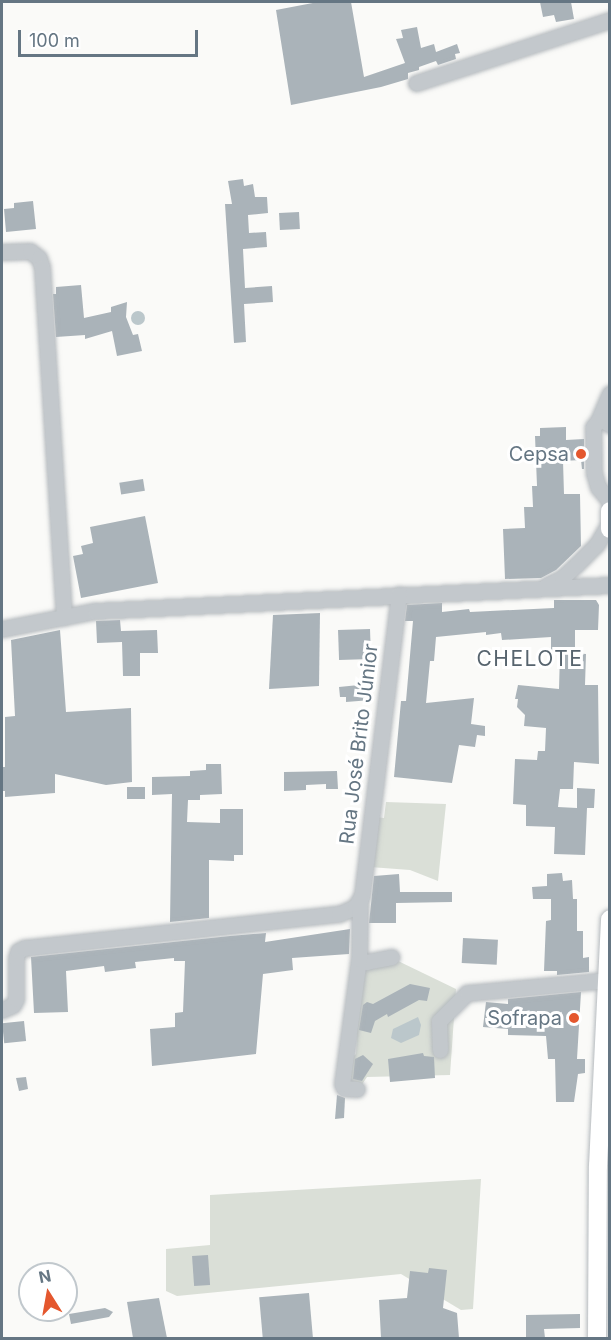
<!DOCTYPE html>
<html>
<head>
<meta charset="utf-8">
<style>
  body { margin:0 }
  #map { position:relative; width:611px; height:1340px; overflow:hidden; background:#fafaf8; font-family:Inter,sans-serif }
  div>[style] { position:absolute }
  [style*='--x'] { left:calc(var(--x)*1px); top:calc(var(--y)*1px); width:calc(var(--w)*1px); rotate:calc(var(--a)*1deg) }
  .green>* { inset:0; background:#dadfd7 }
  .water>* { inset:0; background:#bbc7cb }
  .round { border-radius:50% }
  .building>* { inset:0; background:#aab3b9; transform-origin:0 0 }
  .roads { filter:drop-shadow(0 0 2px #b5babe) drop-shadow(0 0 2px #b5babe) }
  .minor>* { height:15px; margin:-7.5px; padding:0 7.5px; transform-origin:7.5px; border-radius:7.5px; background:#c3c8cc }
  .major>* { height:18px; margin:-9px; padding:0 9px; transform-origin:9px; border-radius:9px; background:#fff }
  .dots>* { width:16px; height:16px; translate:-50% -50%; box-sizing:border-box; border:3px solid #fff; border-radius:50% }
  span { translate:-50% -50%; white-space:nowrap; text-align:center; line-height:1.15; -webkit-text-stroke:6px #fff; paint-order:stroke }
  .poi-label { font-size:20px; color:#657683 }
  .right { translate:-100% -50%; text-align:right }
  .street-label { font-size:20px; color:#657683 }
  .neighbourhood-label { font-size:21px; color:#57646e; letter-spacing:1.5px }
  .frame { position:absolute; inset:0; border:3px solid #657683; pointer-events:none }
  .north { position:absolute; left:18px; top:1262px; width:60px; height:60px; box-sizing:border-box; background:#fff; border:2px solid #c1c8cd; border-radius:50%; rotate:349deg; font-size:16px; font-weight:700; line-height:24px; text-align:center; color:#657683 }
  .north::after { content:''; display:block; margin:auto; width:21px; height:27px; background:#e4572e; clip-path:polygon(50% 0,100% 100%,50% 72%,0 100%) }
  .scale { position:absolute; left:18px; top:30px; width:180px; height:27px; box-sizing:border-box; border:3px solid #657683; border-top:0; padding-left:8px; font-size:18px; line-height:21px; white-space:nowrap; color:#657683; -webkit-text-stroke:4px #fff; paint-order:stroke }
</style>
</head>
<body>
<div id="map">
  <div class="green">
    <i style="clip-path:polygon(386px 802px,446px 804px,438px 881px,410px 870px,370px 867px,376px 817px,384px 818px)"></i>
    <i style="clip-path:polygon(396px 960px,456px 989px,450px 1075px,367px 1077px,361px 1086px,345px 1085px,347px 1062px,356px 1054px,357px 1034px,350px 1029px,362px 969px)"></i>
    <i style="clip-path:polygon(481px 1179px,473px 1309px,461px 1310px,401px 1274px,177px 1296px,166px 1291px,166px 1249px,210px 1245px,210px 1195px)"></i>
  </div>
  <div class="water">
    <i class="round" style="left:131px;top:311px;width:14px;height:14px"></i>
    <i style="clip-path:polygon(418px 1017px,421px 1025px,419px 1035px,401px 1043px,391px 1038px,393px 1029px)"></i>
  </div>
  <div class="building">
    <i style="clip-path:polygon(318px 2px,351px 2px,364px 77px,405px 63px,396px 39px,403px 38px,401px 30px,417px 27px,421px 48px,434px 44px,436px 52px,457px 44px,460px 53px,455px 54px,456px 59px,438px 65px,436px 61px,419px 67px,419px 70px,408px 73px,408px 79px,381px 87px,291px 105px,276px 10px)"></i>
    <i style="clip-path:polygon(540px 2px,571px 2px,574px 19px,556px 22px,554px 15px,543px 17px)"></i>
    <i style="clip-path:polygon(243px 179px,244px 186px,253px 184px,255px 197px,267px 197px,268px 213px,248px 215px,249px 233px,266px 232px,267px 247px,243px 249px,245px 288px,272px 286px,273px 302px,244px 304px,246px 342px,234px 343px,225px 204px,232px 204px,228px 181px)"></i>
    <i style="clip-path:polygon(33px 201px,36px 229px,6px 232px,4px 209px,14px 208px,14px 203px)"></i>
    <i style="left:299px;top:212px;width:17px;height:20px;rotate:87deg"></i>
    <i style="clip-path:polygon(81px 285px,84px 318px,111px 312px,111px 307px,127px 302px,126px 317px,133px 335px,138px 334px,142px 351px,117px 356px,112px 331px,85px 339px,85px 335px,56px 337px,53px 294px,56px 294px,56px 287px)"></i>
    <i style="clip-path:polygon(566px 427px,566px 440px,584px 439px,584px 469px,582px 469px,581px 460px,563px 461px,564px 494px,580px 494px,581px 546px,556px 570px,541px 578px,505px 579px,503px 529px,525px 528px,524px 507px,533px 507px,532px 486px,537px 486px,535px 436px,540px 436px,540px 428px)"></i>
    <i style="left:143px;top:479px;width:12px;height:24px;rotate:81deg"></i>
    <i style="clip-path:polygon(145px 516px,158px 583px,81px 598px,73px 556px,83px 554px,81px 546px,93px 543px,90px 527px)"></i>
    <i style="clip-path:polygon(554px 600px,596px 600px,599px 605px,598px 630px,575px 630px,575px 653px,586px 654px,585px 685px,598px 685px,599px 764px,574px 762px,573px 789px,560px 789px,558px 807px,577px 808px,577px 788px,595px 789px,594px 808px,587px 808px,585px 855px,554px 854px,555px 827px,526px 826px,526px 805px,513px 804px,515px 759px,537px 760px,538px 751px,545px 751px,546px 728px,524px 726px,525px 715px,517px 707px,518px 699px,515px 699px,518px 685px,559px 689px,560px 653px,551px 653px,551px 637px,502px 640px,501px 633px,486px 635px,486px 632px,436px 637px,434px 661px,430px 661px,426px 703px,474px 698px,471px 724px,485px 726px,485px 736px,477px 735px,475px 747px,459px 745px,452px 783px,394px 777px,401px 701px,406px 701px,413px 621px,405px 621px,407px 605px,442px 603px,442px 612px,469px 609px,470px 612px,554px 608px)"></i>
    <i style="clip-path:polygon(320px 613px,319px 686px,269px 689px,273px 615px)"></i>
    <i style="clip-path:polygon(120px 620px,121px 631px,157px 630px,158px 653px,140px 653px,140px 676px,123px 676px,122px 642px,97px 643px,96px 621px)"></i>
    <i style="left:370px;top:629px;width:30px;height:32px;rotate:88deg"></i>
    <i style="clip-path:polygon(60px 630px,66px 712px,131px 708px,132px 782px,106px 785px,55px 774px,55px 793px,5px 797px,5px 791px,2px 791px,2px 767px,5px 767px,5px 717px,15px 716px,11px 640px)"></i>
    <i style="clip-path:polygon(369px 684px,371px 700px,346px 702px,346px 697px,340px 697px,339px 687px)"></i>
    <i style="clip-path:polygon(206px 764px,221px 764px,222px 794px,200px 795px,200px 800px,188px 800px,187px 822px,220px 823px,220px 809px,243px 809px,243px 855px,234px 855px,234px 861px,209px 860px,209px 918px,170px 922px,172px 794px,152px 795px,152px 777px,190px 776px,190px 771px,206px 770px)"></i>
    <i style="clip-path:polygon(337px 771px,338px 789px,326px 789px,326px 784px,306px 785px,306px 790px,284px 791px,284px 772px)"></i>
    <i style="left:127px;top:787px;width:18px;height:12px"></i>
    <i style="clip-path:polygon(562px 873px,563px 881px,572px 880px,573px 899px,577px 899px,577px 931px,583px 931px,583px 958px,589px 957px,589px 972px,557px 975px,557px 971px,544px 971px,546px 921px,551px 920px,551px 899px,533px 899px,532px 887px,547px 886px,547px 874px)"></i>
    <i style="clip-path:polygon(399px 874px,400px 892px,452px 892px,452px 902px,396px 903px,396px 923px,369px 923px,374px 876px)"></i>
    <i style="clip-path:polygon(350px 929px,349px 954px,292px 958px,293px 970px,263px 974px,256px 1054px,152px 1066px,150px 1029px,175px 1027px,175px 1013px,183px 1012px,185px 961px,174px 961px,174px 958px,135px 962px,136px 968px,105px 972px,104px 966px,66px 971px,68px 1012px,34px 1013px,31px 957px,230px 936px,266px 933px,265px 942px)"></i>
    <i style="left:463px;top:938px;width:35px;height:25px;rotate:3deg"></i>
    <i style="clip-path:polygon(410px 984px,430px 988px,427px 1001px,419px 1000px,388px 1017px,387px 1014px,375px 1021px,371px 1033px,359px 1030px,363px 1005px,367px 1002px,373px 1004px)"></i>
    <i style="clip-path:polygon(581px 992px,577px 1059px,585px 1059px,585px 1073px,578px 1074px,574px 1102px,556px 1102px,555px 1059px,548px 1059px,546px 1036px,508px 1035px,508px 1029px,483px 1027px,486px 1002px,508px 1004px,508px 999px)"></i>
    <i style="left:24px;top:1021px;width:20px;height:22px;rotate:84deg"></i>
    <i style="clip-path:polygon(423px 1053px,424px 1056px,434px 1057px,435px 1078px,390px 1082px,388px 1059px)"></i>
    <i style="clip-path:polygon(363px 1055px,373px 1064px,362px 1081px,353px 1079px,355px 1059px)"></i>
    <i style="clip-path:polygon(26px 1077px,28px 1089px,19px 1091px,16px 1078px)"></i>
    <i style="clip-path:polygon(337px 1095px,345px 1098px,344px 1118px,335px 1119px)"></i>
    <i style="left:208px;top:1255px;width:30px;height:16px;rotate:86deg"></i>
    <i style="clip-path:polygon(429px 1268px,447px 1270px,443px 1308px,457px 1313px,459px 1338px,381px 1338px,379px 1300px,407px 1298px,410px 1271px,428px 1273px)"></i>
    <i style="left:309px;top:1293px;width:45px;height:50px;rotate:85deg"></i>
    <i style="clip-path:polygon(159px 1298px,167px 1338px,133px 1338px,127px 1302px)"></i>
    <i style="clip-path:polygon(105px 1308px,113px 1312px,109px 1317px,71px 1324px,69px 1314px)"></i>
    <i style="clip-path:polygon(580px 1314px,580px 1328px,544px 1329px,545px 1338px,526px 1338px,526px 1315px)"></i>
  </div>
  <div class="roads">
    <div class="minor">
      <i style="--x:416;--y:83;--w:204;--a:-18"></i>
      <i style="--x:2;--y:252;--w:28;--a:-2"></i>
      <i style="--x:30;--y:251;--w:11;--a:38"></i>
      <i style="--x:39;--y:258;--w:9;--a:72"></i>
      <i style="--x:42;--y:267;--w:351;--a:86.4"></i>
      <i style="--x:598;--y:421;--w:30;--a:-67"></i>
      <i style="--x:610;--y:425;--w:9;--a:-144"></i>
      <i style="--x:603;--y:420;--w:5;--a:169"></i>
      <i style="--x:598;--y:421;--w:8;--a:130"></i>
      <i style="--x:593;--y:427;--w:46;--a:88.8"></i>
      <i style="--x:594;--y:473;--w:15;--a:74"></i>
      <i style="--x:598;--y:487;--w:19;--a:51"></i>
      <i style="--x:547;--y:585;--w:17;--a:-25"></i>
      <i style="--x:562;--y:578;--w:19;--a:-43"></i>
      <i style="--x:576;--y:565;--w:30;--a:-45"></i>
      <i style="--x:597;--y:544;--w:24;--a:-60"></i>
      <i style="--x:2;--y:629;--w:95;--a:-11"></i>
      <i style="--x:95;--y:611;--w:516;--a:-2.89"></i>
      <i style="--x:359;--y:959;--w:8;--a:23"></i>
      <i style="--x:366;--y:962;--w:26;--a:-11"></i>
      <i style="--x:2;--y:1010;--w:12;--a:-24"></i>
      <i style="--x:13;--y:1005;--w:7;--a:-63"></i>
      <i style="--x:16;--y:999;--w:41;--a:-90"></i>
      <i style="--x:16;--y:958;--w:7;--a:-74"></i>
      <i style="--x:18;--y:951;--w:7;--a:-27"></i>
      <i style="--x:24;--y:948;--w:317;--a:-6.2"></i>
      <i style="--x:339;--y:914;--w:17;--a:-24"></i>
      <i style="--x:355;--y:907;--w:14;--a:-60"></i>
      <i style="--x:362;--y:895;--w:303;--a:-83"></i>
      <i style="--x:440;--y:1050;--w:29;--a:-92"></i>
      <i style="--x:439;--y:1021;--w:40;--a:-45"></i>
      <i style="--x:467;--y:993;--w:140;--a:-5.3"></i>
      <i style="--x:357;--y:1089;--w:13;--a:-176"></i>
      <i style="--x:344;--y:1088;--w:4;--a:-117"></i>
      <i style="--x:342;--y:1084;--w:126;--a:-82.3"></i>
      <i style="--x:359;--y:959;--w:60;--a:-89"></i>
    </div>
    <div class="major">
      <i style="--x:610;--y:511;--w:18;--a:90"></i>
      <i style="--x:597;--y:1338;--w:172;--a:-89.7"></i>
      <i style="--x:598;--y:1166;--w:247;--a:-87.2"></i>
    </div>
  </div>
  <div class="dots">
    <i style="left:581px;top:454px;background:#e4572e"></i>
    <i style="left:574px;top:1018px;background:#e4572e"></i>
  </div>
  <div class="poi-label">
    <span class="right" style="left:569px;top:454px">Cepsa</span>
    <span class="right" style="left:562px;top:1018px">Sofrapa</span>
  </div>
  <div class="street-label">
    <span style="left:359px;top:744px;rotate:-83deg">Rua José Brito Júnior</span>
  </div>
  <div class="neighbourhood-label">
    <span style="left:530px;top:659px">CHELOTE</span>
  </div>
  <div class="frame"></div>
  <div class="north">N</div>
  <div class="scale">100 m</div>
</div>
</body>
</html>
